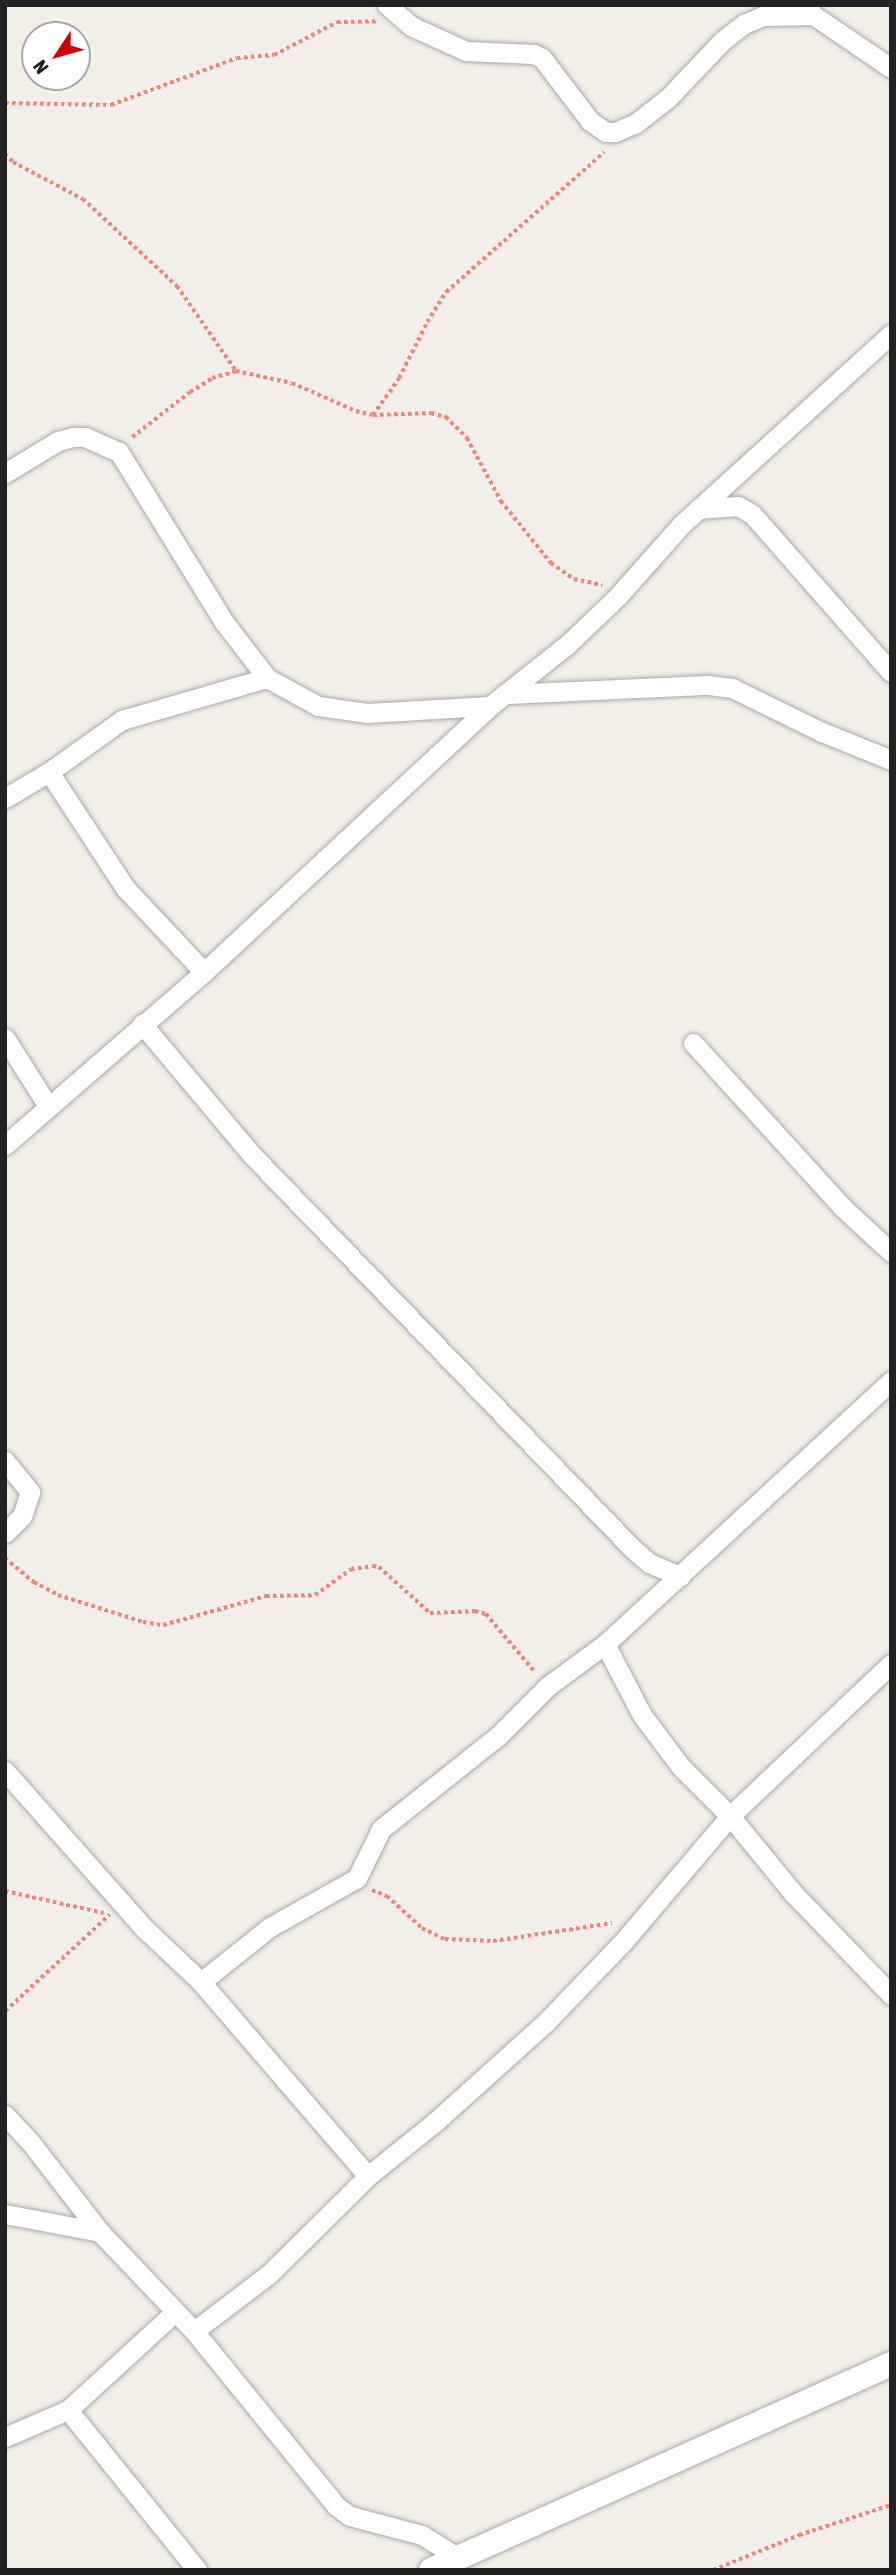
<!DOCTYPE html>
<html>
<head>
<meta charset="utf-8">
<style>
  body { margin:0 }
  #map { position:relative; width:896px; height:2575px; overflow:hidden; background:#f2efe9; font-family:"Asap Condensed",sans-serif }
  div>[style] { position:absolute }
  [style*='--x'] { left:calc(var(--x)*1px); top:calc(var(--y)*1px); width:calc(var(--w)*1px); rotate:calc(var(--a)*1deg) }
  .path>* { height:3.5px; margin-top:-1.75px; transform-origin:0; background:repeating-linear-gradient(90deg,#fa8072 0 3.5px,transparent 0 7px) }
  .roads { filter:drop-shadow(0 0 2px #a9a9a9) drop-shadow(0 0 2px #a9a9a9) }
  .minor>* { height:19px; margin:-9.5px; padding:0 9.5px; transform-origin:9.5px; border-radius:9.5px; background:#fff }
  .tertiary>* { height:24px; margin:-12px; padding:0 12px; transform-origin:12px; border-radius:12px; background:#fff }
  span { translate:-50% -50%; white-space:nowrap; text-align:center; line-height:1.15; -webkit-text-stroke:5px #fff; paint-order:stroke }
  .frame { position:absolute; inset:0; border:7px solid #222; pointer-events:none }
  .north { position:absolute; left:21px; top:21px; width:70px; height:70px; box-sizing:border-box; background:#fff; border:2px solid #a7a7a7; border-radius:50%; rotate:234deg; font-size:19px; font-weight:700; line-height:28px; text-align:center; color:#222 }
  .north::after { content:''; display:block; margin:auto; width:24px; height:32px; background:#d40000; clip-path:polygon(50% 0,100% 100%,50% 72%,0 100%) }
</style>
</head>
<body>
<div id="map">
  <div class="path">
    <i style="--x:5;--y:103;--w:106;--a:1.1"></i>
    <i style="--x:111;--y:105;--w:134;--a:-20.5"></i>
    <i style="--x:237;--y:58;--w:37;--a:-5"></i>
    <i style="--x:274;--y:55;--w:71;--a:-27.6"></i>
    <i style="--x:337;--y:22;--w:39;--a:-1"></i>
    <i style="--x:5;--y:154;--w:11;--a:45"></i>
    <i style="--x:13;--y:162;--w:79;--a:27.9"></i>
    <i style="--x:83;--y:199;--w:128;--a:42.8"></i>
    <i style="--x:177;--y:286;--w:103;--a:55.2"></i>
    <i style="--x:373;--y:415;--w:45;--a:-54.9"></i>
    <i style="--x:399;--y:378;--w:63;--a:-63.4"></i>
    <i style="--x:427;--y:322;--w:36;--a:-58"></i>
    <i style="--x:446;--y:292;--w:211;--a:-41.5"></i>
    <i style="--x:132;--y:437;--w:73;--a:-37.8"></i>
    <i style="--x:190;--y:392;--w:26;--a:-32"></i>
    <i style="--x:212;--y:378;--w:25;--a:-16"></i>
    <i style="--x:236;--y:371;--w:57;--a:12.1"></i>
    <i style="--x:292;--y:383;--w:70;--a:23.6"></i>
    <i style="--x:356;--y:411;--w:17;--a:13"></i>
    <i style="--x:373;--y:415;--w:58;--a:-2"></i>
    <i style="--x:431;--y:413;--w:16;--a:15"></i>
    <i style="--x:446;--y:417;--w:30;--a:45"></i>
    <i style="--x:467;--y:438;--w:72;--a:61.6"></i>
    <i style="--x:501;--y:501;--w:80;--a:51.1"></i>
    <i style="--x:551;--y:563;--w:28;--a:35"></i>
    <i style="--x:574;--y:579;--w:29;--a:12"></i>
    <i style="--x:5;--y:1558;--w:38;--a:40"></i>
    <i style="--x:34;--y:1582;--w:27;--a:28"></i>
    <i style="--x:58;--y:1595;--w:89;--a:17.6"></i>
    <i style="--x:143;--y:1622;--w:20;--a:9"></i>
    <i style="--x:163;--y:1625;--w:107;--a:-15.7"></i>
    <i style="--x:266;--y:1596;--w:49;--a:-1.2"></i>
    <i style="--x:315;--y:1595;--w:44;--a:-35.8"></i>
    <i style="--x:351;--y:1569;--w:22;--a:-8"></i>
    <i style="--x:373;--y:1566;--w:6;--a:9"></i>
    <i style="--x:379;--y:1567;--w:69;--a:42"></i>
    <i style="--x:430;--y:1613;--w:45;--a:-2.5"></i>
    <i style="--x:475;--y:1611;--w:11;--a:15"></i>
    <i style="--x:486;--y:1614;--w:76;--a:49.8"></i>
    <i style="--x:372;--y:1890;--w:16;--a:22"></i>
    <i style="--x:387;--y:1896;--w:47;--a:42.4"></i>
    <i style="--x:422;--y:1928;--w:25;--a:26"></i>
    <i style="--x:445;--y:1939;--w:48;--a:2.4"></i>
    <i style="--x:493;--y:1941;--w:120;--a:-8.6"></i>
    <i style="--x:5;--y:1891;--w:101;--a:12.5"></i>
    <i style="--x:5;--y:2011;--w:142;--a:-42.7"></i>
    <i style="--x:713;--y:2570;--w:93;--a:-22.1"></i>
    <i style="--x:799;--y:2535;--w:97;--a:-18.1"></i>
  </div>
  <div class="roads">
    <div class="minor">
      <i style="--x:387;--y:5;--w:32;--a:41"></i>
      <i style="--x:411;--y:26;--w:60;--a:24.4"></i>
      <i style="--x:466;--y:51;--w:68;--a:2.5"></i>
      <i style="--x:534;--y:54;--w:9;--a:27"></i>
      <i style="--x:542;--y:58;--w:79;--a:52.7"></i>
      <i style="--x:590;--y:121;--w:19;--a:35"></i>
      <i style="--x:606;--y:132;--w:9;--a:0"></i>
      <i style="--x:615;--y:132;--w:23;--a:-23"></i>
      <i style="--x:636;--y:123;--w:41;--a:-38"></i>
      <i style="--x:668;--y:98;--w:79;--a:-46.5"></i>
      <i style="--x:722;--y:41;--w:28;--a:-38"></i>
      <i style="--x:744;--y:24;--w:21;--a:-23"></i>
      <i style="--x:763;--y:16;--w:50;--a:-1.1"></i>
      <i style="--x:807;--y:5;--w:12;--a:59"></i>
      <i style="--x:813;--y:15;--w:94;--a:34.2"></i>
      <i style="--x:5;--y:473;--w:62;--a:-31.1"></i>
      <i style="--x:58;--y:441;--w:16;--a:-15"></i>
      <i style="--x:73;--y:437;--w:12;--a:0"></i>
      <i style="--x:85;--y:437;--w:37;--a:24"></i>
      <i style="--x:119;--y:452;--w:200;--a:58.3"></i>
      <i style="--x:224;--y:622;--w:71;--a:52.5"></i>
      <i style="--x:267;--y:678;--w:58;--a:28.8"></i>
      <i style="--x:318;--y:706;--w:49;--a:8.1"></i>
      <i style="--x:367;--y:713;--w:123;--a:-3.3"></i>
      <i style="--x:698;--y:509;--w:40;--a:-4.3"></i>
      <i style="--x:738;--y:506;--w:16;--a:30"></i>
      <i style="--x:752;--y:514;--w:210;--a:48.7"></i>
      <i style="--x:507;--y:694;--w:201;--a:-2.6"></i>
      <i style="--x:708;--y:685;--w:24;--a:7"></i>
      <i style="--x:732;--y:688;--w:100;--a:26.1"></i>
      <i style="--x:822;--y:732;--w:74;--a:22.1"></i>
      <i style="--x:49;--y:772;--w:140;--a:56.7"></i>
      <i style="--x:126;--y:889;--w:114;--a:46.8"></i>
      <i style="--x:5;--y:798;--w:51;--a:-30.6"></i>
      <i style="--x:49;--y:772;--w:90;--a:-35.5"></i>
      <i style="--x:122;--y:720;--w:151;--a:-16.2"></i>
      <i style="--x:142;--y:1024;--w:170;--a:50"></i>
      <i style="--x:251;--y:1154;--w:549;--a:45.96"></i>
      <i style="--x:633;--y:1549;--w:21;--a:41"></i>
      <i style="--x:649;--y:1563;--w:34;--a:23"></i>
      <i style="--x:5;--y:1038;--w:80;--a:57.7"></i>
      <i style="--x:693;--y:1043;--w:222;--a:47.7"></i>
      <i style="--x:842;--y:1207;--w:67;--a:42.6"></i>
      <i style="--x:5;--y:1145;--w:264;--a:-41"></i>
      <i style="--x:204;--y:972;--w:391;--a:-42.9"></i>
      <i style="--x:490;--y:706;--w:100;--a:-38.5"></i>
      <i style="--x:568;--y:644;--w:69;--a:-43.8"></i>
      <i style="--x:618;--y:596;--w:95;--a:-48.4"></i>
      <i style="--x:681;--y:525;--w:284;--a:-42.3"></i>
      <i style="--x:5;--y:1461;--w:40;--a:51"></i>
      <i style="--x:30;--y:1492;--w:25;--a:108"></i>
      <i style="--x:22;--y:1516;--w:24;--a:135"></i>
      <i style="--x:605;--y:1644;--w:80;--a:62.5"></i>
      <i style="--x:642;--y:1715;--w:65;--a:53.1"></i>
      <i style="--x:681;--y:1767;--w:69;--a:45"></i>
      <i style="--x:730;--y:1816;--w:99;--a:50.7"></i>
      <i style="--x:793;--y:1893;--w:141;--a:46.1"></i>
      <i style="--x:5;--y:1771;--w:211;--a:48.5"></i>
      <i style="--x:145;--y:1929;--w:77;--a:43.4"></i>
      <i style="--x:201;--y:1982;--w:256;--a:49.3"></i>
      <i style="--x:201;--y:1982;--w:88;--a:-38.6"></i>
      <i style="--x:270;--y:1927;--w:100;--a:-29.4"></i>
      <i style="--x:357;--y:1878;--w:55;--a:-63.9"></i>
      <i style="--x:381;--y:1829;--w:149;--a:-38.5"></i>
      <i style="--x:498;--y:1736;--w:71;--a:-45"></i>
      <i style="--x:548;--y:1686;--w:71;--a:-36.4"></i>
      <i style="--x:605;--y:1644;--w:389;--a:-42.6"></i>
      <i style="--x:5;--y:2115;--w:38;--a:47"></i>
      <i style="--x:31;--y:2143;--w:113;--a:52.2"></i>
      <i style="--x:100;--y:2232;--w:137;--a:46.5"></i>
      <i style="--x:194;--y:2331;--w:225;--a:50.9"></i>
      <i style="--x:336;--y:2506;--w:17;--a:36"></i>
      <i style="--x:350;--y:2516;--w:74;--a:14.8"></i>
      <i style="--x:422;--y:2535;--w:41;--a:32.2"></i>
      <i style="--x:5;--y:2214;--w:97;--a:10.7"></i>
      <i style="--x:194;--y:2331;--w:94;--a:-37.2"></i>
      <i style="--x:269;--y:2274;--w:139;--a:-44.7"></i>
      <i style="--x:368;--y:2176;--w:86;--a:-38.9"></i>
      <i style="--x:435;--y:2122;--w:148;--a:-42"></i>
      <i style="--x:545;--y:2023;--w:111;--a:-46.1"></i>
      <i style="--x:622;--y:1943;--w:167;--a:-49.6"></i>
      <i style="--x:730;--y:1816;--w:221;--a:-43.4"></i>
      <i style="--x:68;--y:2410;--w:206;--a:51.1"></i>
      <i style="--x:5;--y:2437;--w:69;--a:-23.2"></i>
      <i style="--x:68;--y:2410;--w:145;--a:-42.5"></i>
    </div>
    <div class="tertiary">
      <i style="--x:431;--y:2570;--w:504;--a:-24.12"></i>
    </div>
  </div>
  <div class="frame"></div>
  <div class="north">N</div>
</div>
</body>
</html>
